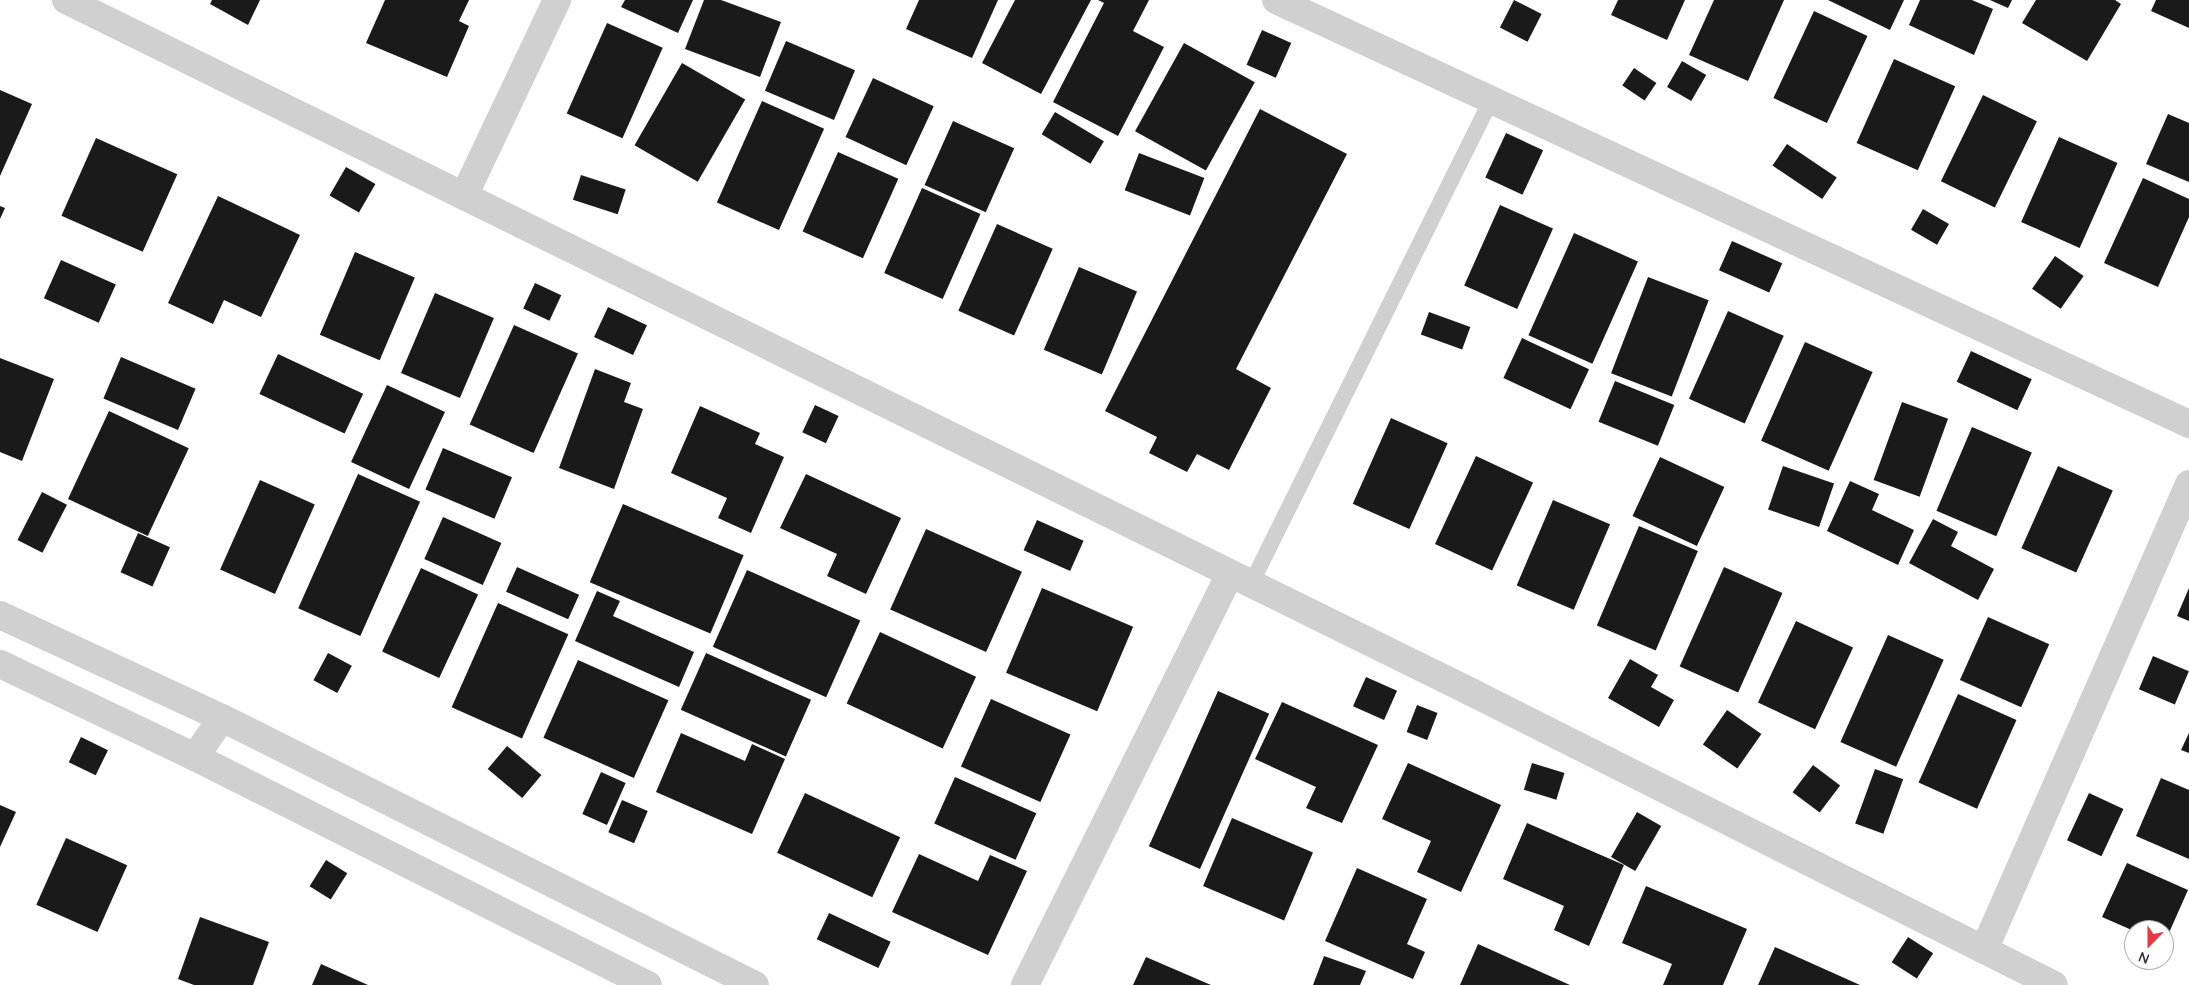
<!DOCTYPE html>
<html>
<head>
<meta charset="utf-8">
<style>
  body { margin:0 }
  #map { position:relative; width:2189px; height:985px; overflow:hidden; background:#fff; font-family:Quicksand,sans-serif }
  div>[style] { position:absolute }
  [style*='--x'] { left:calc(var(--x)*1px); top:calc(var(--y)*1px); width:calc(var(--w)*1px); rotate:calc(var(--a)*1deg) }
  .building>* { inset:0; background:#1a1a1a; transform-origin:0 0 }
  .service>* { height:16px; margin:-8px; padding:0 8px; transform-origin:8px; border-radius:8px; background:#d0d0d0 }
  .minor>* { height:28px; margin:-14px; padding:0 14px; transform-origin:14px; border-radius:14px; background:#d0d0d0 }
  span { translate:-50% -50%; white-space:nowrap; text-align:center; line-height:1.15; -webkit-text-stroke:5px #fff; paint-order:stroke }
  .north { position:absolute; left:2124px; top:920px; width:50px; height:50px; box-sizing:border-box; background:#fff; border:1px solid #adadad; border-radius:50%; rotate:202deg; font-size:14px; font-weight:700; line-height:20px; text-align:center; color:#333 }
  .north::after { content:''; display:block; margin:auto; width:18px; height:22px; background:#e63946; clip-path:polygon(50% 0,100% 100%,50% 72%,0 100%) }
</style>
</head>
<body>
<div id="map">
  <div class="building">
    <i style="clip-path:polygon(212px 0,260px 0,248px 25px,210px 4px)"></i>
    <i style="clip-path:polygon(385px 0,469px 0,459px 21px,469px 26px,447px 77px,366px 43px)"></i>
    <i style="clip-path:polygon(625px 0,693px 0,678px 33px,621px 7px)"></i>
    <i style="clip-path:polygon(704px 0,721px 0,781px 22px,760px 77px,685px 49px)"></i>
    <i style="clip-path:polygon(919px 0,998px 0,972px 58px,906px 29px)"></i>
    <i style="clip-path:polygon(1015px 0,1091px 0,1041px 94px,982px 63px)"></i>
    <i style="clip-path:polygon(1098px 0,1149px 0,1133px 31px,1164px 47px,1118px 136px,1053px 102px,1104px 3px)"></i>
    <i style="left:1514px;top:0;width:31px;height:31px;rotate:27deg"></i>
    <i style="clip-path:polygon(1618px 0,1685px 0,1667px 40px,1611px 15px)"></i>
    <i style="clip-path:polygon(1714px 0,1784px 0,1748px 81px,1689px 55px)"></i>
    <i style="clip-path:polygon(1828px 0,1904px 0,1890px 30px)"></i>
    <i style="clip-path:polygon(1920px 0,1972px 0,1993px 9px,1974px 55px,1909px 25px)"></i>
    <i style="clip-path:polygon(1990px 0,2012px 0,2008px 8px)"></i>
    <i style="clip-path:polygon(2036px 0,2115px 0,2121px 4px,2087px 61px,2022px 23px)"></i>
    <i style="clip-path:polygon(2156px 0,2189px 0,2189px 28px,2151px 11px)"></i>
    <i style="left:1814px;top:11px;width:59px;height:96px;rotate:25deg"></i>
    <i style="left:607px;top:23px;width:61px;height:99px;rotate:24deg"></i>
    <i style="left:1262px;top:30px;width:32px;height:38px;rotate:24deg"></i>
    <i style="left:786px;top:41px;width:75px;height:54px;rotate:23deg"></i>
    <i style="left:1184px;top:43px;width:81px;height:101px;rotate:29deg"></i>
    <i style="left:1894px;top:59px;width:67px;height:92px;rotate:24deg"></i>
    <i style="left:1682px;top:61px;width:28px;height:30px;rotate:30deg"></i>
    <i style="left:682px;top:63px;width:73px;height:95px;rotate:30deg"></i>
    <i style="left:1634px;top:68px;width:27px;height:21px;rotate:34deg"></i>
    <i style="left:873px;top:78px;width:67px;height:65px;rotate:25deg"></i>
    <i style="clip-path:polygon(0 90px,32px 104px,0 176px)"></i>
    <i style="left:1983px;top:95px;width:60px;height:96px;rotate:26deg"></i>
    <i style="left:762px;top:101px;width:68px;height:111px;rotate:24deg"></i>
    <i style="clip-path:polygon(1260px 109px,1347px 154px,1236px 369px,1271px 388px,1229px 470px,1197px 454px,1187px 472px,1149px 453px,1157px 437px,1105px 411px)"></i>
    <i style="left:1055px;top:112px;width:57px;height:26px;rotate:31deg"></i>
    <i style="clip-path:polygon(2168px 114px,2189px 123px,2189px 182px,2146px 164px)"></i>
    <i style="left:953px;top:121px;width:67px;height:70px;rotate:24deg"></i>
    <i style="left:1506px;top:133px;width:41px;height:49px;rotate:25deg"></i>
    <i style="left:2059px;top:137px;width:64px;height:93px;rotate:24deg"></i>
    <i style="left:96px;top:138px;width:89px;height:85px;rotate:24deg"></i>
    <i style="left:1787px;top:144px;width:60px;height:26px;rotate:34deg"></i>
    <i style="left:838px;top:152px;width:66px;height:87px;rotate:24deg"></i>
    <i style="left:1139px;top:153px;width:70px;height:40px;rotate:21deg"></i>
    <i style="left:346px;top:167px;width:34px;height:33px;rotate:30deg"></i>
    <i style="left:581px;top:175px;width:47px;height:26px;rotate:18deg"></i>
    <i style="clip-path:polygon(2143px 178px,2189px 199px,2189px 217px,2158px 287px,2104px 263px)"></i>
    <i style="left:922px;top:188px;width:64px;height:93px;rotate:24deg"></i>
    <i style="clip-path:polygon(218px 196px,300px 235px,261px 317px,224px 300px,213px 324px,168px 303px)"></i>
    <i style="left:1500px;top:205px;width:58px;height:88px;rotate:24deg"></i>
    <i style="clip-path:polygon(0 206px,5px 208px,0 219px)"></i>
    <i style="left:1923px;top:209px;width:30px;height:24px;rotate:30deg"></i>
    <i style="left:997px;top:224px;width:61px;height:95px;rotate:24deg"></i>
    <i style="left:1574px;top:233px;width:70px;height:112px;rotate:24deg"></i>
    <i style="left:1732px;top:241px;width:55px;height:32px;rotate:24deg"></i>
    <i style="left:355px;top:252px;width:65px;height:90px;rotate:23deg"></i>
    <i style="left:2055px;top:256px;width:35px;height:40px;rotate:35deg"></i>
    <i style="left:61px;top:260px;width:60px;height:42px;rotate:24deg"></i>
    <i style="left:1079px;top:267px;width:63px;height:90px;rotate:23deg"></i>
    <i style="left:1648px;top:277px;width:65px;height:103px;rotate:21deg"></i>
    <i style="left:535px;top:283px;width:29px;height:28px;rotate:25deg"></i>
    <i style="left:435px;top:293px;width:64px;height:87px;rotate:23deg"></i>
    <i style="left:608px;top:307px;width:43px;height:33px;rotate:25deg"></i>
    <i style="left:1728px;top:311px;width:61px;height:96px;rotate:24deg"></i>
    <i style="left:1429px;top:312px;width:44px;height:24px;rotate:20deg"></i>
    <i style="left:514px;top:325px;width:70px;height:109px;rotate:24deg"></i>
    <i style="left:1522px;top:338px;width:74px;height:44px;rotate:25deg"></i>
    <i style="left:1805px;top:342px;width:74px;height:108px;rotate:24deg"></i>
    <i style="left:1971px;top:351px;width:67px;height:34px;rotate:25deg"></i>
    <i style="left:278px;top:354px;width:94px;height:44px;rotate:25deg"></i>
    <i style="left:121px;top:357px;width:81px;height:45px;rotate:23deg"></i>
    <i style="clip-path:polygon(0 358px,54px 379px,22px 461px,0 452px)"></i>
    <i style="clip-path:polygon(595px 369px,631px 383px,624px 402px,643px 409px,614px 489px,559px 468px)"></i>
    <i style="left:1615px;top:381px;width:64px;height:44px;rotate:22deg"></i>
    <i style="left:387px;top:385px;width:64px;height:85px;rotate:25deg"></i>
    <i style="left:1902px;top:402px;width:49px;height:83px;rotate:20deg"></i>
    <i style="left:815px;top:405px;width:26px;height:30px;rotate:25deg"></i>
    <i style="clip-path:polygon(700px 406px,760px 433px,755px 444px,784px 457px,751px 533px,718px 518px,727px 498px,671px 473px)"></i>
    <i style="left:109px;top:411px;width:88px;height:97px;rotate:25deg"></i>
    <i style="left:1391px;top:418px;width:62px;height:94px;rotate:24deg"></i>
    <i style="left:1972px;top:427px;width:65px;height:91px;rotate:23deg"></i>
    <i style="left:443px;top:448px;width:75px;height:45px;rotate:23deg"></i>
    <i style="left:1476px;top:456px;width:63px;height:97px;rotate:25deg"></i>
    <i style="left:1660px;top:457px;width:71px;height:65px;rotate:25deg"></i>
    <i style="left:1783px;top:466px;width:54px;height:46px;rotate:19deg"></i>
    <i style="left:2058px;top:466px;width:60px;height:90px;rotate:24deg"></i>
    <i style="left:358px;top:474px;width:68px;height:147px;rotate:24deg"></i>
    <i style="clip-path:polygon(806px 474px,901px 518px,866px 594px,827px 576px,837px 554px,780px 528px)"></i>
    <i style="left:260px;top:480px;width:60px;height:98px;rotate:24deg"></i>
    <i style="clip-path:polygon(1850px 481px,1879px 494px,1872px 510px,1914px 530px,1898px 565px,1827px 531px)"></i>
    <i style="left:42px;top:492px;width:28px;height:54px;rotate:27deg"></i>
    <i style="left:1553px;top:500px;width:62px;height:93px;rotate:23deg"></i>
    <i style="left:623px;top:504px;width:131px;height:85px;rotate:23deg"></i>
    <i style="left:443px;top:517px;width:64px;height:46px;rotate:24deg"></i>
    <i style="clip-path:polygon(1933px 519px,1958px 532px,1951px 546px,1994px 569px,1978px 600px,1909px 563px)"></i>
    <i style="left:1037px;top:520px;width:51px;height:33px;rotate:24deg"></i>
    <i style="left:1639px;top:526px;width:64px;height:108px;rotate:23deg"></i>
    <i style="left:926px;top:529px;width:105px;height:88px;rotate:24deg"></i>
    <i style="left:138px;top:533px;width:35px;height:43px;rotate:24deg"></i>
    <i style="left:517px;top:567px;width:68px;height:27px;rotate:24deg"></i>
    <i style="left:1724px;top:567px;width:64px;height:109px;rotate:24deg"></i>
    <i style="left:421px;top:568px;width:63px;height:92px;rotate:25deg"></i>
    <i style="left:747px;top:570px;width:124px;height:84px;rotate:24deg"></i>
    <i style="left:1042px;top:588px;width:99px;height:92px;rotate:23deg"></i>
    <i style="clip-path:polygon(2189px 588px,2189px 621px,2177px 616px)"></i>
    <i style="clip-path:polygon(597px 591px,620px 601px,613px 616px,694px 652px,679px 687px,575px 641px)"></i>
    <i style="left:498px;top:603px;width:77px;height:114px;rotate:24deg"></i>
    <i style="left:1988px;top:617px;width:67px;height:69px;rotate:24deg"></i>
    <i style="left:1796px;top:621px;width:63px;height:90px;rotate:25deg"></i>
    <i style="left:880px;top:632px;width:106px;height:79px;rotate:25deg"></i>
    <i style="left:1888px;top:635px;width:61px;height:117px;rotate:24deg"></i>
    <i style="left:328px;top:653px;width:27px;height:31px;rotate:28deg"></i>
    <i style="left:706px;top:653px;width:115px;height:62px;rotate:24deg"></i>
    <i style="left:2153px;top:656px;width:39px;height:36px;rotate:23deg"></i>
    <i style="clip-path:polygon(1630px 659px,1658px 675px,1651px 687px,1674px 700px,1659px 727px,1608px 698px)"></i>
    <i style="left:578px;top:660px;width:99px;height:85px;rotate:24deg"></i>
    <i style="left:1366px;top:677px;width:34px;height:32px;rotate:24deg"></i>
    <i style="left:1218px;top:691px;width:56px;height:170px;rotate:24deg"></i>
    <i style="left:1958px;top:694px;width:64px;height:97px;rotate:24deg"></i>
    <i style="left:991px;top:699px;width:87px;height:74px;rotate:24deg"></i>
    <i style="clip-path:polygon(1282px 702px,1378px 745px,1342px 823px,1306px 808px,1316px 787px,1255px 759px)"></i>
    <i style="left:1417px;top:705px;width:22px;height:29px;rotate:21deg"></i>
    <i style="left:1727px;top:710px;width:42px;height:42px;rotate:35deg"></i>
    <i style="clip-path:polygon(681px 733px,745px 761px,752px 744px,785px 759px,752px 834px,656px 792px)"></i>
    <i style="clip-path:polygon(2189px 733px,2189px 753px,2181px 750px)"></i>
    <i style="left:81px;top:737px;width:30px;height:28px;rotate:26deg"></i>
    <i style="left:507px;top:746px;width:45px;height:30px;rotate:40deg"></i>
    <i style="clip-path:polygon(1408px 763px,1501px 805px,1461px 892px,1417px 872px,1431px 841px,1382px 819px)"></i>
    <i style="left:1532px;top:763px;width:34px;height:28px;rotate:17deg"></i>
    <i style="left:1813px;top:765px;width:34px;height:34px;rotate:37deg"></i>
    <i style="left:1875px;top:769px;width:30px;height:58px;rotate:20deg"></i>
    <i style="left:601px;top:772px;width:27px;height:46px;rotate:24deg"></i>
    <i style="left:955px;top:777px;width:89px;height:51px;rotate:24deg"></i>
    <i style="clip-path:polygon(2161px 778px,2189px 790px,2189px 859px,2136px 836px)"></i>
    <i style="left:805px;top:793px;width:105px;height:66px;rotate:25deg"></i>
    <i style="left:2089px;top:793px;width:38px;height:52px;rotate:25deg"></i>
    <i style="left:622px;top:800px;width:28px;height:35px;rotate:23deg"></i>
    <i style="clip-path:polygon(0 805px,16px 812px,0 847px)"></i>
    <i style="left:1637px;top:812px;width:28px;height:52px;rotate:30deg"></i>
    <i style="left:1232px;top:818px;width:88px;height:74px;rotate:23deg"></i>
    <i style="clip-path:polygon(1527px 823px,1624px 865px,1589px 946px,1554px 930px,1564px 906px,1503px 879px)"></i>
    <i style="left:66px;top:838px;width:67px;height:73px;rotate:24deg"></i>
    <i style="clip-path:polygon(919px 854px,978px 881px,990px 855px,1027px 871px,988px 955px,892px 912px)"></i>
    <i style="left:326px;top:860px;width:25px;height:31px;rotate:32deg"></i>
    <i style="clip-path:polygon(2127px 863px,2188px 890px,2164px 944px,2164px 930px,2134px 931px,2102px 917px)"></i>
    <i style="clip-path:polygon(1357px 868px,1427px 899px,1407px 944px,1425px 952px,1413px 979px,1325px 941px)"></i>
    <i style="clip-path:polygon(1646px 886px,1747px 929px,1723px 985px,1663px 985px,1672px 964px,1622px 943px)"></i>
    <i style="left:829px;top:913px;width:68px;height:29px;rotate:25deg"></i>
    <i style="clip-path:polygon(200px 917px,269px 942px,253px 985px,194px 985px,178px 979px)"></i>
    <i style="left:1908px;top:937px;width:30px;height:30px;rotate:33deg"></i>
    <i style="clip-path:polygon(1478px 944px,1570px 985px,1460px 985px)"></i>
    <i style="clip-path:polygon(1775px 947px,1860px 985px,1758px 985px)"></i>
    <i style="clip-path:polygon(1324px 956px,1366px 971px,1360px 985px,1313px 985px)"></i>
    <i style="clip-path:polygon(1146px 957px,1211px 985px,1133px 985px)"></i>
    <i style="clip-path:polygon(321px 964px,368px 985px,312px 985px)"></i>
  </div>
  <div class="service">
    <i style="--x:1251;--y:584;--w:540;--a:-63.62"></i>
  </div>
  <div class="minor">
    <i style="--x:66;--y:0;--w:1566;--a:26.22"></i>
    <i style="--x:1471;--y:692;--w:652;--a:26.68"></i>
    <i style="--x:1276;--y:0;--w:1007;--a:24.91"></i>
    <i style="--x:464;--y:196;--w:217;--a:-64.6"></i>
    <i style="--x:0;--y:615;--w:245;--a:24.9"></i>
    <i style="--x:222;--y:718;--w:596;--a:26.61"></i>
    <i style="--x:0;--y:664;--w:216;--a:25.5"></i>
    <i style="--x:195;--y:757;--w:507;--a:26.72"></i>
    <i style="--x:195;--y:757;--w:47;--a:-55.3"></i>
    <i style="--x:1984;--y:950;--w:509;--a:-66.25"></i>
    <i style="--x:1025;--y:985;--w:459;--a:-63.5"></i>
  </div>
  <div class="north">N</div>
</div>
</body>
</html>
